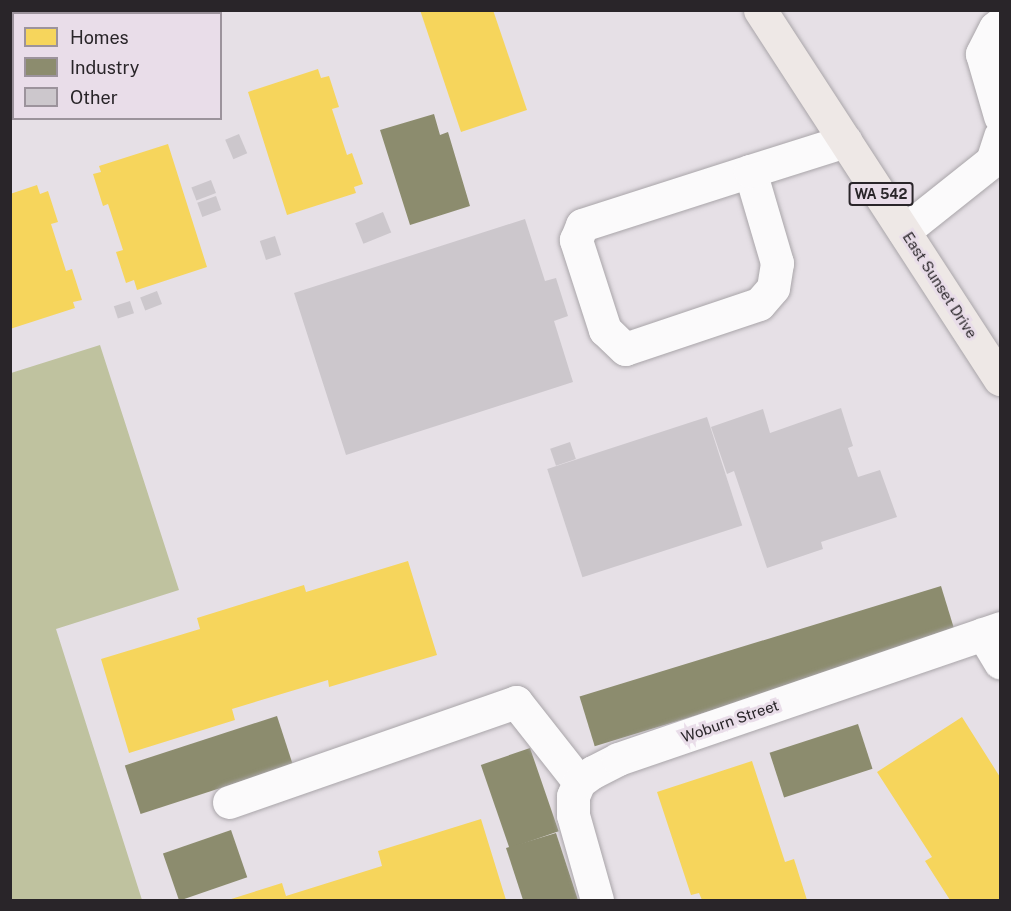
<!DOCTYPE html>
<html>
<head>
<meta charset="utf-8">
<style>
  body { margin:0 }
  #map { position:relative; width:1011px; height:911px; overflow:hidden; background:#e6e0e6; font-family:"Public Sans",sans-serif }
  div>[style] { position:absolute }
  [style*='--x'] { left:calc(var(--x)*1px); top:calc(var(--y)*1px); width:calc(var(--w)*1px); rotate:calc(var(--a)*1deg) }
  .forest>* { inset:0; background:#bfc29f }
  .homes>* { inset:0; background:#f6d55c }
  .industry>* { inset:0; background:#8c8c6e; transform-origin:0 0 }
  .building>* { inset:0; background:#ccc7cc; transform-origin:0 0 }
  .roads { filter:drop-shadow(0 0 2px #a9a5a9) drop-shadow(0 0 2px #a9a5a9) }
  .minor>* { height:33px; margin:-16.5px; padding:0 16.5px; transform-origin:16.5px; border-radius:16.5px; background:#fbfafb }
  .major>* { height:33px; margin:-16.5px; padding:0 16.5px; transform-origin:16.5px; border-radius:16.5px; background:#eee8e6 }
  span { translate:-50% -50%; white-space:nowrap; text-align:center; line-height:1.15; -webkit-text-stroke:6px #e9dde9; paint-order:stroke }
  .shield-label span { padding:2px 4px; background:#e9dde9; border:2px solid; border-radius:4px; -webkit-text-stroke-width:0 }
  .shield-label { font-size:14px; color:#292529; font-weight:700 }
  .street-label { font-size:15px; color:#292529 }
  .frame { position:absolute; inset:0; border:12px solid #292529; pointer-events:none }
  .legend { position:absolute; left:12px; top:12px; width:210px; height:108px; box-sizing:border-box; background:#e9dde9; border:2px solid #9c939c; margin:0; padding:8px 10px; list-style:none; font-size:18px; color:#292529 }
  .legend li { display:flex; align-items:center; gap:12px; height:30px }
  .legend b { width:30px; border:2px solid #9c939c }
</style>
</head>
<body>
<div id="map">
  <div class="forest">
    <i style="clip-path:polygon(100px 345px,179px 590px,56px 629px,142px 900px,11px 900px,11px 373px)"></i>
  </div>
  <div class="homes">
    <i style="clip-path:polygon(420px 10px,493px 10px,527px 110px,461px 132px)"></i>
    <i style="clip-path:polygon(318px 69px,321px 78px,329px 76px,339px 107px,332px 109px,347px 155px,352px 153px,363px 184px,354px 187px,356px 193px,287px 215px,248px 92px)"></i>
    <i style="clip-path:polygon(168px 144px,207px 267px,137px 290px,134px 280px,126px 283px,116px 252px,123px 250px,108px 204px,103px 206px,93px 174px,101px 172px,99px 166px)"></i>
    <i style="clip-path:polygon(37px 185px,40px 194px,48px 191px,58px 222px,51px 224px,66px 271px,72px 269px,82px 300px,73px 302px,75px 308px,10px 329px,10px 194px)"></i>
    <i style="clip-path:polygon(408px 561px,437px 655px,329px 687px,328px 680px,232px 709px,235px 720px,129px 753px,101px 659px,200px 629px,197px 618px,304px 585px,306px 592px)"></i>
    <i style="clip-path:polygon(962px 717px,1000px 777px,1000px 900px,950px 900px,925px 861px,932px 857px,877px 772px)"></i>
    <i style="clip-path:polygon(752px 761px,785px 862px,794px 859px,807px 900px,702px 900px,699px 893px,691px 895px,657px 792px)"></i>
    <i style="clip-path:polygon(481px 819px,506px 900px,228px 900px,282px 883px,286px 896px,382px 866px,378px 851px)"></i>
  </div>
  <div class="industry">
    <i style="clip-path:polygon(434px 114px,440px 135px,448px 132px,470px 206px,410px 225px,380px 130px)"></i>
    <i style="left:941px;top:586px;width:52px;height:378px;rotate:73deg"></i>
    <i style="left:277px;top:716px;width:51px;height:160px;rotate:72deg"></i>
    <i style="left:858px;top:724px;width:47px;height:93px;rotate:72deg"></i>
    <i style="left:530px;top:748px;width:88px;height:52px;rotate:71deg"></i>
    <i style="left:231px;top:830px;width:50px;height:72px;rotate:71deg"></i>
    <i style="clip-path:polygon(556px 833px,578px 900px,523px 900px,506px 848px)"></i>
  </div>
  <div class="building">
    <i style="left:239px;top:134px;width:21px;height:15px;rotate:67deg"></i>
    <i style="left:211px;top:180px;width:14px;height:21px;rotate:69deg"></i>
    <i style="left:216px;top:196px;width:15px;height:20px;rotate:70deg"></i>
    <i style="left:383px;top:212px;width:22px;height:30px;rotate:68deg"></i>
    <i style="clip-path:polygon(525px 219px,545px 281px,556px 278px,568px 316px,554px 321px,573px 382px,346px 455px,294px 293px)"></i>
    <i style="left:275px;top:236px;width:20px;height:16px;rotate:72deg"></i>
    <i style="left:157px;top:291px;width:14px;height:18px;rotate:69deg"></i>
    <i style="left:130px;top:301px;width:13px;height:17px;rotate:72deg"></i>
    <i style="clip-path:polygon(841px 408px,853px 446px,848px 448px,858px 477px,880px 470px,897px 517px,821px 542px,823px 549px,767px 568px,734px 471px,727px 474px,711px 427px,763px 409px,770px 433px)"></i>
    <i style="left:707px;top:417px;width:114px;height:168px;rotate:72deg"></i>
    <i style="left:570px;top:442px;width:18px;height:21px;rotate:71deg"></i>
  </div>
  <div class="roads">
    <div class="minor">
      <i style="--x:80;--y:14;--w:4;--a:-76"></i>
      <i style="--x:1000;--y:24;--w:6;--a:141"></i>
      <i style="--x:995;--y:28;--w:29;--a:117"></i>
      <i style="--x:982;--y:54;--w:65;--a:73.8"></i>
      <i style="--x:10;--y:80;--w:4;--a:-14"></i>
      <i style="--x:750;--y:171;--w:96;--a:73.6"></i>
      <i style="--x:777;--y:263;--w:25;--a:99"></i>
      <i style="--x:773;--y:288;--w:21;--a:131"></i>
      <i style="--x:759;--y:304;--w:141;--a:161.4"></i>
      <i style="--x:625;--y:349;--w:28;--a:-136"></i>
      <i style="--x:605;--y:330;--w:95;--a:-107.9"></i>
      <i style="--x:576;--y:240;--w:16;--a:-68"></i>
      <i style="--x:582;--y:225;--w:176;--a:-17.8"></i>
      <i style="--x:750;--y:171;--w:100;--a:-17.5"></i>
      <i style="--x:904;--y:231;--w:112;--a:-38.5"></i>
      <i style="--x:992;--y:161;--w:26;--a:-72"></i>
      <i style="--x:983;--y:634;--w:33;--a:59"></i>
      <i style="--x:229;--y:802;--w:304;--a:-19.2"></i>
      <i style="--x:516;--y:702;--w:102;--a:51.8"></i>
      <i style="--x:597;--y:900;--w:88;--a:-105.8"></i>
      <i style="--x:573;--y:815;--w:19;--a:-90"></i>
      <i style="--x:573;--y:796;--w:15;--a:-67"></i>
      <i style="--x:579;--y:782;--w:17;--a:-36"></i>
      <i style="--x:593;--y:772;--w:28;--a:-27"></i>
      <i style="--x:618;--y:759;--w:404;--a:-18.9"></i>
    </div>
    <div class="major">
      <i style="--x:760;--y:10;--w:440;--a:57"></i>
    </div>
  </div>
  <div class="shield-label">
    <span style="left:881px;top:194px">WA 542</span>
  </div>
  <div class="street-label">
    <span style="left:940px;top:285px;rotate:57deg">East Sunset Drive</span>
    <span style="left:730px;top:721px;rotate:-19deg">Woburn Street</span>
  </div>
  <div class="frame"></div>
  <ul class="legend">
  <li><b style="height:16px;background:#f6d55c"></b>Homes</li>
  <li><b style="height:16px;background:#8c8c6e"></b>Industry</li>
  <li><b style="height:16px;background:#ccc7cc"></b>Other</li>
  </ul>
</div>
</body>
</html>
